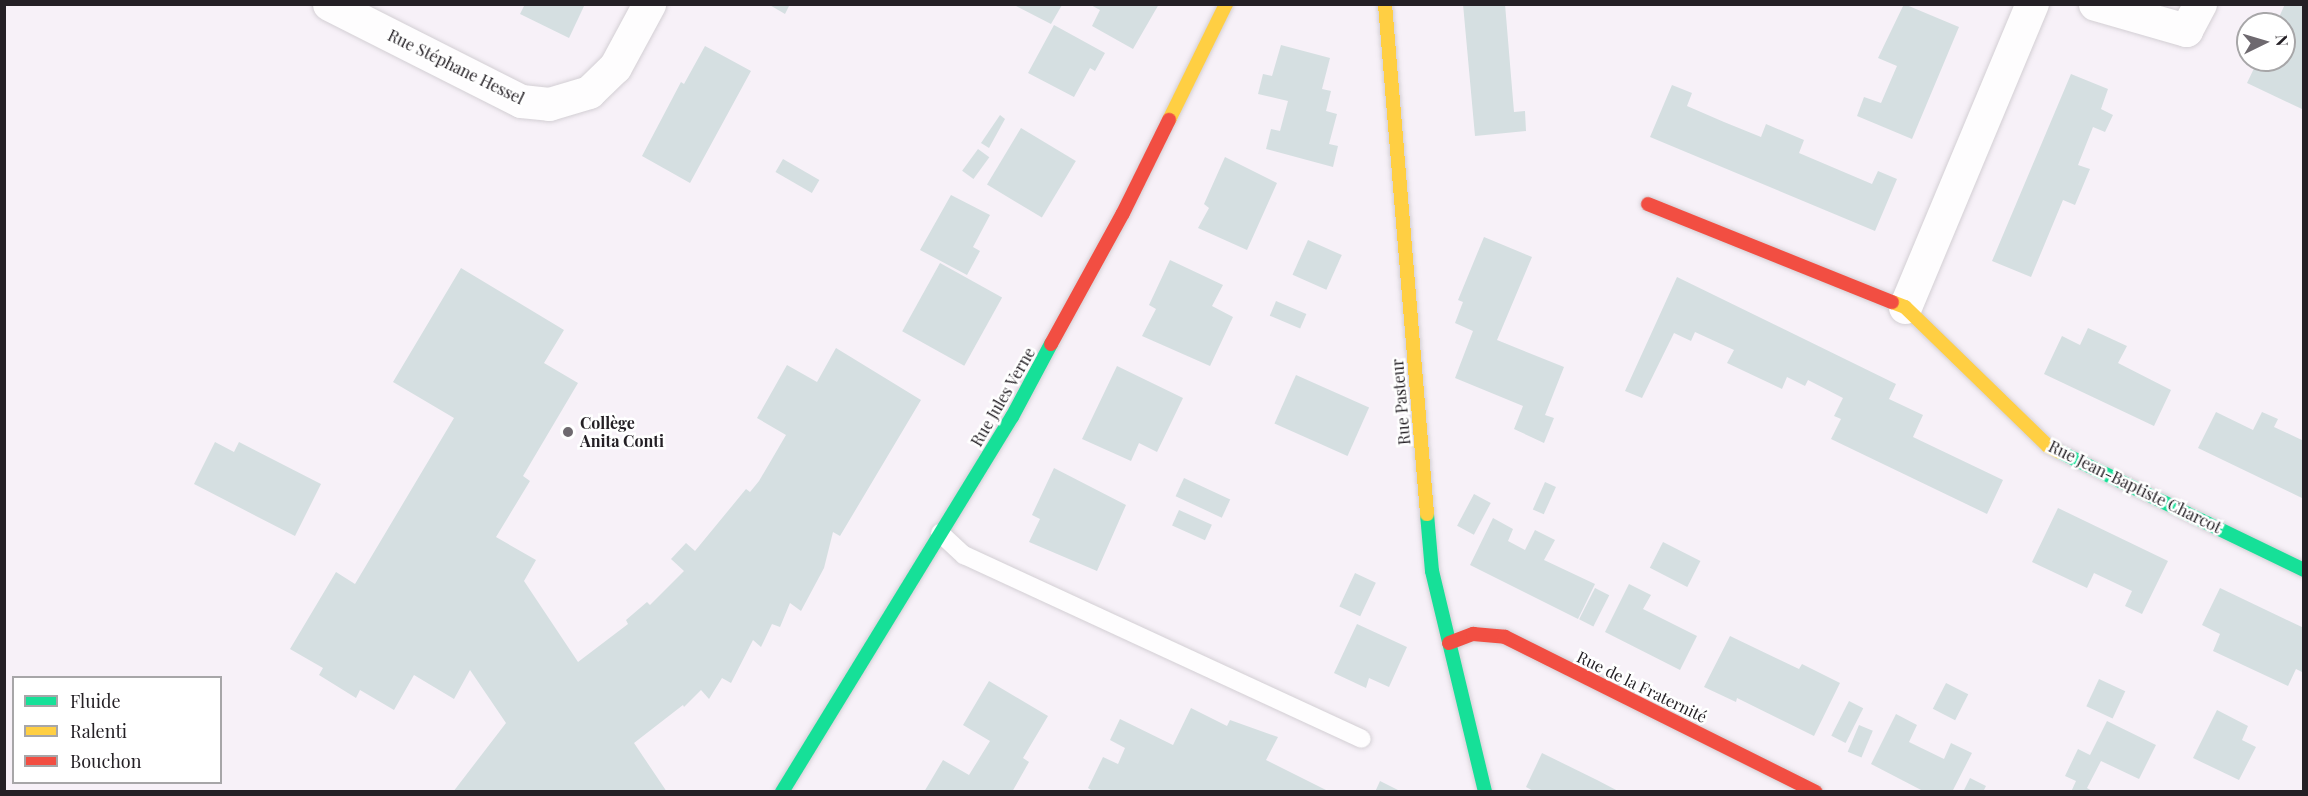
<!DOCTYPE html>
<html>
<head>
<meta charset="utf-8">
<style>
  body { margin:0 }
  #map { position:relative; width:2308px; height:796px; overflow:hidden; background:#f7f1f8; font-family:"Playfair Display",serif }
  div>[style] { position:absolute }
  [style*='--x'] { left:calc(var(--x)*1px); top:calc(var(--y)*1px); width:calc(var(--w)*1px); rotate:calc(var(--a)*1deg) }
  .building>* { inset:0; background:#d5dfe1; transform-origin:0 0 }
  .roads { filter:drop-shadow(0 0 2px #d3cfd4) drop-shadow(0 0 2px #d3cfd4) }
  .lane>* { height:18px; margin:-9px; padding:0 9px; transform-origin:9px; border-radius:9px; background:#fefdfe }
  .street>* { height:33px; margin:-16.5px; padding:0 16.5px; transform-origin:16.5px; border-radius:16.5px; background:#fefdfe }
  .fast>* { height:14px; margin:-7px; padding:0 7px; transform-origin:7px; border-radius:7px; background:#16e098 }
  .slow>* { height:14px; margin:-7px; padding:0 7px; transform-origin:7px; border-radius:7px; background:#ffcf43 }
  .jam>* { height:14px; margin:-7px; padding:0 7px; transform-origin:7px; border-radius:7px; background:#f24e42 }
  .dots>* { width:16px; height:16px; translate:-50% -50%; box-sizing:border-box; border:3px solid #fff; border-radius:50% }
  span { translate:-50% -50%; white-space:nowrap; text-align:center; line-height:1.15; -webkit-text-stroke:5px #fff; paint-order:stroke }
  .street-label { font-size:16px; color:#242025 }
  .poi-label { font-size:16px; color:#242025; font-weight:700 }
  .left { translate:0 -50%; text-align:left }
  .frame { position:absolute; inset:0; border:6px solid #242025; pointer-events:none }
  .legend { position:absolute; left:12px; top:676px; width:210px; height:108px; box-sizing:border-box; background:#fff; border:2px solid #a7a6a8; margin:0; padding:8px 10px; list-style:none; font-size:18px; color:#242025 }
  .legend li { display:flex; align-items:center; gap:12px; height:30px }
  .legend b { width:30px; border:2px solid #a7a6a8 }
  .north { position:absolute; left:2236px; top:12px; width:60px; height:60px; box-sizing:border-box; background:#fff; border:2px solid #a7a6a8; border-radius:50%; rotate:85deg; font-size:16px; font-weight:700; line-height:24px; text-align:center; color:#242025 }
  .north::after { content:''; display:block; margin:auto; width:21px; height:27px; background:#6e696f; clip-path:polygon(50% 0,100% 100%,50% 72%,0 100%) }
</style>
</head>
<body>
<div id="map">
  <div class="building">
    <i style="clip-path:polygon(525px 4px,585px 4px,569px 38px,520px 14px)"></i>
    <i style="clip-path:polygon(768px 4px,790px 4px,785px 14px)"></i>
    <i style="clip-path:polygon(1089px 4px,1159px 4px,1133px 49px,1092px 26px,1100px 10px)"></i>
    <i style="clip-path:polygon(1463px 4px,1505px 4px,1514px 112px,1525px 111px,1526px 131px,1475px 136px)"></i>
    <i style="clip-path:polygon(1904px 4px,1959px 27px,1912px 139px,1857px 116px,1864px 97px,1881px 103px,1897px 66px,1878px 58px)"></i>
    <i style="clip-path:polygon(2285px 4px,2304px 4px,2302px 109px,2247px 83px,2258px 60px,2284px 60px,2284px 24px,2276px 24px)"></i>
    <i style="clip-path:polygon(1014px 5px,1062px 5px,1051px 24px)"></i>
    <i style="clip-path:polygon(1054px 25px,1105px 53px,1095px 71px,1090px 68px,1074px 97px,1028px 73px)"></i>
    <i style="clip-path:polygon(1281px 45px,1330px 58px,1322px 89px,1331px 91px,1326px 111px,1337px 114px,1329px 144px,1338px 146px,1333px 167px,1266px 149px,1271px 129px,1280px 131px,1288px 101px,1258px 94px,1263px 74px,1272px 76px)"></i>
    <i style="clip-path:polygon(705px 46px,751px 71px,690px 183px,642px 156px,681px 82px,684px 84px)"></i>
    <i style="clip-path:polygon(2071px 74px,2108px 89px,2101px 109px,2113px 115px,2105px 132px,2093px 127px,2078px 165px,2090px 169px,2075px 205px,2063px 200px,2031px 277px,1992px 261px)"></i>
    <i style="clip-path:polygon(1672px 85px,1692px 93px,1687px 106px,1724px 122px,1761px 137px,1766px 124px,1804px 140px,1799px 153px,1872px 184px,1878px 171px,1897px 179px,1875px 231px,1650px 137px)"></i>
    <i style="clip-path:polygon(1000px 115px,1005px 119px,989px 148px,981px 143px)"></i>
    <i style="left:1021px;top:128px;width:64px;height:66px;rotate:31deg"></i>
    <i style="left:978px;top:149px;width:14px;height:27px;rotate:36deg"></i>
    <i style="clip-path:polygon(1225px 157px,1277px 183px,1247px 250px,1198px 228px,1209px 208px,1204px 204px)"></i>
    <i style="left:783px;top:159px;width:42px;height:15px;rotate:30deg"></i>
    <i style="clip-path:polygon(951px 195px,990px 215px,973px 247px,980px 251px,967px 275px,920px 250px)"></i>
    <i style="clip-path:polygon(1484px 237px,1532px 257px,1497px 340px,1564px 367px,1545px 415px,1554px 418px,1544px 443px,1514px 429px,1523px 406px,1455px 378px,1473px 331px,1455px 323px,1463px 302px,1458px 300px)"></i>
    <i style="left:1308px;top:240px;width:37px;height:38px;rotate:24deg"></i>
    <i style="clip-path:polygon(1170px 260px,1223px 285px,1212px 306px,1233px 317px,1210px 366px,1142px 336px,1156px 309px,1149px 305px)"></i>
    <i style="left:940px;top:263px;width:71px;height:78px;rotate:29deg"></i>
    <i style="clip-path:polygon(461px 268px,564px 330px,544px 363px,578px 383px,523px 476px,530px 481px,496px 537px,536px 560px,524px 581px,578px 662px,628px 624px,626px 620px,647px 602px,650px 605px,684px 571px,671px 559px,686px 543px,695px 551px,746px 489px,750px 492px,759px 481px,786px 435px,757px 418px,787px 365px,817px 382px,836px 348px,921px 400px,840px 536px,833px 532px,824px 568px,801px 611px,790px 603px,780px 627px,772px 624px,761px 647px,753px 640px,731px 683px,722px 678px,709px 699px,701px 690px,684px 707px,683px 705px,634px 743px,667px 792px,453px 792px,506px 723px,470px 670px,454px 699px,414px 675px,394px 710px,360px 690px,356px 698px,319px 675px,323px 668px,290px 649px,336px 572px,355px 584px,454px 418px,393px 382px)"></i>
    <i style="clip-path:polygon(1677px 277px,1896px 384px,1889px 399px,1923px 415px,1913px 437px,2003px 480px,1987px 514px,1831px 439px,1841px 419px,1834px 416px,1843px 398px,1808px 380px,1805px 386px,1787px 377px,1782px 389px,1727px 363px,1734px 350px,1695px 332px,1691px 341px,1674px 333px,1642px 398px,1625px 391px)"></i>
    <i style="left:1276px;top:301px;width:33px;height:16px;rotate:23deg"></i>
    <i style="clip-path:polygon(2088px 328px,2127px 346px,2118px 363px,2171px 390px,2154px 426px,2044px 374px,2062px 336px,2080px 345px)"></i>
    <i style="clip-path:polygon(1117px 366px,1183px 398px,1157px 452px,1139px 443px,1131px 461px,1082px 439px)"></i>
    <i style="left:1296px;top:375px;width:80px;height:53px;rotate:24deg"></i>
    <i style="clip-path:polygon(2216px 412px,2253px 430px,2262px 412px,2278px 419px,2274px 427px,2304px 441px,2304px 499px,2198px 448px)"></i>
    <i style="clip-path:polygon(215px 442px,234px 452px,239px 442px,321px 484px,295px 536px,194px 484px)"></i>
    <i style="clip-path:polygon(1054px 468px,1126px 505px,1097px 571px,1029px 542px,1040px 519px,1032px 515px)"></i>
    <i style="left:1184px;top:478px;width:51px;height:20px;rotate:25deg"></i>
    <i style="left:1545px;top:482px;width:12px;height:30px;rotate:24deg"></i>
    <i style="left:1474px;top:494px;width:19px;height:36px;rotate:28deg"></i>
    <i style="clip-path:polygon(2058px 508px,2168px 561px,2142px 614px,2125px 606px,2132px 591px,2094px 573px,2087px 588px,2032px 562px)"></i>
    <i style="left:1179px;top:510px;width:36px;height:17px;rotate:24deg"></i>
    <i style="clip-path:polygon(1493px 518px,1513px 529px,1508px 541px,1525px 550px,1535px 530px,1555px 540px,1544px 560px,1595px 584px,1578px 619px,1470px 565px)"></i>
    <i style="left:1663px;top:542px;width:42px;height:29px;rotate:27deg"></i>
    <i style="left:1355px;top:573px;width:23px;height:37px;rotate:25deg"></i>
    <i style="clip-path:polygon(1629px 584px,1651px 595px,1643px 609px,1697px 636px,1680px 670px,1605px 632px)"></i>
    <i style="left:1595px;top:588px;width:16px;height:35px;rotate:27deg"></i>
    <i style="clip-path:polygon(2220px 588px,2304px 628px,2304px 673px,2296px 669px,2288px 686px,2213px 651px,2220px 634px,2202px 625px)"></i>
    <i style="clip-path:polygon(1357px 624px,1407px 647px,1389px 687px,1369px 678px,1366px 688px,1334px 673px)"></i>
    <i style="clip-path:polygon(1730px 636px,1799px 669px,1802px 664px,1840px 683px,1814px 736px,1737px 698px,1736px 702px,1704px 687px)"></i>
    <i style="left:2099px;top:679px;width:29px;height:30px;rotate:25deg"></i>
    <i style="clip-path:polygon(989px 681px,1048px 716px,1023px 758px,1029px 762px,1012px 792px,924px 792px,943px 760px,969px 775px,990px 741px,963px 725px)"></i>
    <i style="left:1946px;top:683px;width:25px;height:29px;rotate:27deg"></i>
    <i style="left:1849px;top:701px;width:16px;height:39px;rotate:27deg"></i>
    <i style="clip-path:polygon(1191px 708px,1227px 726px,1230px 720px,1278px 737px,1266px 760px,1330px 792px,1094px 792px,1088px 788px,1103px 757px,1118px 764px,1125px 748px,1110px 740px,1120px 719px,1173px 745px)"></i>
    <i style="clip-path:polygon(2217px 710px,2248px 726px,2242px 740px,2256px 747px,2239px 780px,2193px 758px)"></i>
    <i style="clip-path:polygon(1896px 714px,1917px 725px,1909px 742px,1944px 759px,1951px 743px,1972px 753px,1952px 792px,1925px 792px,1871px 764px)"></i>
    <i style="clip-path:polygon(2107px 721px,2156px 745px,2139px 779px,2101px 761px,2087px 788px,2094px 792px,2071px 792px,2076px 781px,2065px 776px,2078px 749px,2090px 755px)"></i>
    <i style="left:1859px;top:725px;width:15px;height:29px;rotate:23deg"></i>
    <i style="clip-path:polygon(1542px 753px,1597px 780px,1620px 792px,1535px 792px,1526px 787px)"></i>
    <i style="clip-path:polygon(1970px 778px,1986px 786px,1983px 792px,1963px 792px)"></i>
    <i style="clip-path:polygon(1380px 781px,1402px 792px,1375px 792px)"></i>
  </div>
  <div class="roads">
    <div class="lane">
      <i style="--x:940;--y:533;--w:33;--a:43"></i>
      <i style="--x:964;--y:555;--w:438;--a:24.8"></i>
    </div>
    <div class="street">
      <i style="--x:329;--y:4;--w:215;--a:26.8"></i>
      <i style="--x:521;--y:101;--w:28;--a:6"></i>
      <i style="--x:549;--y:104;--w:42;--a:-16.7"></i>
      <i style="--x:589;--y:92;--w:36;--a:-44"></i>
      <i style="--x:615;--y:67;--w:72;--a:-61.6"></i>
      <i style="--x:2095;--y:4;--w:95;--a:15.9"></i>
      <i style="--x:2186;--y:30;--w:30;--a:-62"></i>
      <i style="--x:1905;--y:307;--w:329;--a:-67.3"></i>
    </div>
    <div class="fast">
      <i style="--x:2060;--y:452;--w:271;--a:25.8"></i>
      <i style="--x:1427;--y:514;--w:57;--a:85"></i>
      <i style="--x:1432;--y:571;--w:227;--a:76.5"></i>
      <i style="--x:782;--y:792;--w:440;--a:-58.5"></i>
      <i style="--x:1012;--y:417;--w:83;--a:-61.9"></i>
    </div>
    <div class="slow">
      <i style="--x:1385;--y:4;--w:512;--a:85.29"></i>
      <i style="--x:1169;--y:120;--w:129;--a:-63.8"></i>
      <i style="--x:1892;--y:302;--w:14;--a:21"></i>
      <i style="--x:1905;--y:307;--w:199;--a:44.2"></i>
      <i style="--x:2048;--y:446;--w:13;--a:27"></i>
    </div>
    <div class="jam">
      <i style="--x:1648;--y:204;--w:263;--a:21.9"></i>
      <i style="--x:1051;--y:344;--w:149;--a:-61.2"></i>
      <i style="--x:1123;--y:213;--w:104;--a:-63.7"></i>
      <i style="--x:1449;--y:643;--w:26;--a:-21"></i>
      <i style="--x:1473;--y:634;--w:32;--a:5"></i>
      <i style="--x:1505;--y:637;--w:347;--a:26.5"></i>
    </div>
  </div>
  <div class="dots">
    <i style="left:568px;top:432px;background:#6e696f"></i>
  </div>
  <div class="street-label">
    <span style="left:456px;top:67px;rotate:26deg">Rue Stéphane Hessel</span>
    <span style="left:1003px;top:397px;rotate:-60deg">Rue Jules Verne</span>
    <span style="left:1401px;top:402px;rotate:-95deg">Rue Pasteur</span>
    <span style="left:2135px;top:487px;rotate:26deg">Rue Jean-Baptiste Charcot</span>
    <span style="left:1642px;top:687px;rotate:26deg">Rue de la Fraternité</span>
  </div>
  <div class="poi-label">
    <span class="left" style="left:580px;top:432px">Collège<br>Anita Conti</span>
  </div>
  <div class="frame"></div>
  <ul class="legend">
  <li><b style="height:8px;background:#16e098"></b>Fluide</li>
  <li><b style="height:8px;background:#ffcf43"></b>Ralenti</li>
  <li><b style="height:8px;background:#f24e42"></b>Bouchon</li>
  </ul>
  <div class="north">N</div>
</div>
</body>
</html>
